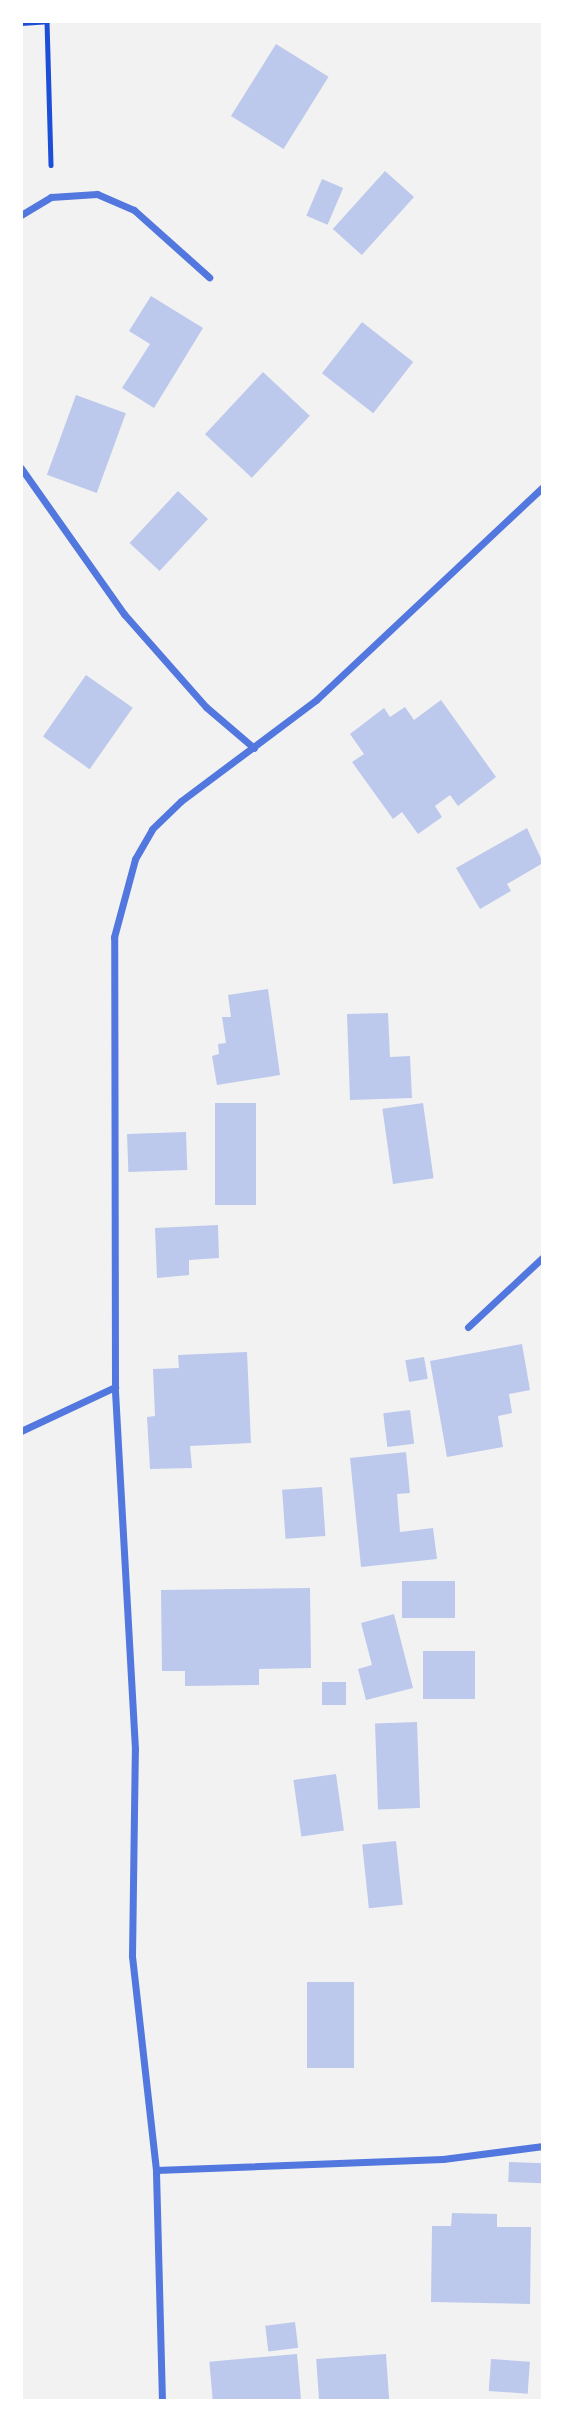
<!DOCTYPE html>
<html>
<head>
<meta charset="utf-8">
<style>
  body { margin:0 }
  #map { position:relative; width:564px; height:2422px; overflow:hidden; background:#f2f2f2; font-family:Mulish,sans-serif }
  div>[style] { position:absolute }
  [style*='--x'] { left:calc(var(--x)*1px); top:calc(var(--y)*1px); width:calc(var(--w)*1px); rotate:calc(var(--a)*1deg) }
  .building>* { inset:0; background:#bdc9ec; transform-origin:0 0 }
  .path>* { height:4.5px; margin:-2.25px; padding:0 2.25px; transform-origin:2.25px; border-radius:2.25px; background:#1d4ed8 }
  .minor>* { height:7px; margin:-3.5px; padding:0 3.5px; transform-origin:3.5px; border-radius:3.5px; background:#5277de }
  span { translate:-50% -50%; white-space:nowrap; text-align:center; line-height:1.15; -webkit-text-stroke:5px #fff; paint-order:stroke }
  .frame { position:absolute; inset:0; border:23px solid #fff; pointer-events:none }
</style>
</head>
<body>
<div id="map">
  <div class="building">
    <i style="left:276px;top:44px;width:62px;height:85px;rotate:32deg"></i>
    <i style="left:385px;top:171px;width:39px;height:78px;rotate:42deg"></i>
    <i style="left:322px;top:179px;width:23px;height:40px;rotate:23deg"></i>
    <i style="clip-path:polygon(151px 296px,203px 328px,154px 408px,122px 388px,150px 344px,129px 331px)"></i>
    <i style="left:362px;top:322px;width:65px;height:65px;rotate:38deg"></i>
    <i style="left:263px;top:372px;width:64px;height:85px;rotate:43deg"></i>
    <i style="left:76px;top:395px;width:53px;height:85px;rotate:20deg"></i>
    <i style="left:178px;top:491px;width:41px;height:71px;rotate:43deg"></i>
    <i style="left:86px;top:675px;width:57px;height:75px;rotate:35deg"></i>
    <i style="clip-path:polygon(441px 700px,496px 777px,458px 806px,450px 795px,435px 806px,442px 817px,418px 834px,402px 812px,393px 819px,352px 762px,364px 754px,350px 734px,384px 708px,390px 717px,405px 707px,414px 720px)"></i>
    <i style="clip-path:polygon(527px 828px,543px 863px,507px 884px,511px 891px,480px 909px,456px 868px)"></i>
    <i style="clip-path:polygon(268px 989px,280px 1075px,217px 1085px,212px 1056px,219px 1054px,218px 1044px,226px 1043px,222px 1017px,231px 1017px,228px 995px)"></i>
    <i style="clip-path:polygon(388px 1013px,390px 1057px,410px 1056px,412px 1098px,350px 1100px,347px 1014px)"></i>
    <i style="left:215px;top:1103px;width:41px;height:102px"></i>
    <i style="left:423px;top:1103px;width:76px;height:41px;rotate:82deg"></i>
    <i style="left:186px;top:1132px;width:38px;height:59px;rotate:88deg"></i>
    <i style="clip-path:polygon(218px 1225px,219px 1258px,189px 1260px,189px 1275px,157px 1278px,155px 1228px)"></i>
    <i style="clip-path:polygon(522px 1344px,530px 1390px,509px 1394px,512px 1413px,498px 1416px,503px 1447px,447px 1457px,430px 1361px)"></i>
    <i style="clip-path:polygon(247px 1352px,251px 1443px,190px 1446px,192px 1468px,150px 1469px,147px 1417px,155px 1416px,153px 1369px,179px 1368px,178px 1355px)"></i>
    <i style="left:424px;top:1357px;width:22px;height:19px;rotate:80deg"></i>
    <i style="left:410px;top:1410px;width:34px;height:27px;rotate:83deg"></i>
    <i style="clip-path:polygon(406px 1452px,410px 1493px,397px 1494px,400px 1532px,433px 1528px,437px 1559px,361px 1567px,350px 1458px)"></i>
    <i style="left:322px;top:1487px;width:49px;height:40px;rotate:86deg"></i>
    <i style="left:402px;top:1581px;width:53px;height:37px"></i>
    <i style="clip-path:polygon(310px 1588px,311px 1668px,259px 1669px,259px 1685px,185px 1686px,185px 1671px,162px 1671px,161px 1590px)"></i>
    <i style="clip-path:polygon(394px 1614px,413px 1688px,366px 1700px,358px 1669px,372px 1665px,361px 1623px)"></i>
    <i style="left:423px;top:1651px;width:52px;height:48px"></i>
    <i style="left:322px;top:1682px;width:24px;height:23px"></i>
    <i style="left:417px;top:1722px;width:86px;height:42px;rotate:88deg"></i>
    <i style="left:336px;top:1774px;width:57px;height:43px;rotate:82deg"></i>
    <i style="left:396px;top:1841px;width:64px;height:34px;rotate:84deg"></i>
    <i style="left:307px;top:1982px;width:47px;height:86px"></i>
    <i style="left:509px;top:2162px;width:34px;height:20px;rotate:2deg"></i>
    <i style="clip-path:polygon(452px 2213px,497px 2214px,497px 2227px,531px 2227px,530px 2304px,431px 2302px,432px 2226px,451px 2226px)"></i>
    <i style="left:295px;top:2322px;width:26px;height:30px;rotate:83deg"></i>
    <i style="left:297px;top:2354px;width:45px;height:88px;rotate:85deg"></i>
    <i style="left:386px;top:2354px;width:45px;height:70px;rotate:86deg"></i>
    <i style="left:491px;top:2359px;width:39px;height:32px;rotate:4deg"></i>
  </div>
  <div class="path">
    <i style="--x:21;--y:23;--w:26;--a:-4"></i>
    <i style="--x:47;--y:21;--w:144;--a:88.4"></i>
  </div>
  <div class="minor">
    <i style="--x:21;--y:215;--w:35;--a:-31"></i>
    <i style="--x:51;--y:197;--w:46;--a:-3.7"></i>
    <i style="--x:97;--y:194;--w:40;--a:23.4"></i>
    <i style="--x:134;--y:210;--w:101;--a:41.8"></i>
    <i style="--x:21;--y:468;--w:179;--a:54.8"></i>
    <i style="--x:124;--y:614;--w:124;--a:48.6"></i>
    <i style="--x:206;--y:707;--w:63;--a:40.5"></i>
    <i style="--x:468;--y:1327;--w:103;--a:-43"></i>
    <i style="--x:21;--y:1431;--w:104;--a:-25.1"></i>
    <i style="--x:156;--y:2170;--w:287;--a:-2.2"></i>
    <i style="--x:443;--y:2159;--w:101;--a:-7.4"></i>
    <i style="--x:162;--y:2401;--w:231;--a:-91.5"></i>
    <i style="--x:156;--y:2170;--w:215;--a:-96.4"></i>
    <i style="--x:132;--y:1956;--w:207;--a:-89.2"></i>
    <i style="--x:135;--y:1749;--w:363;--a:-93.2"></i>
    <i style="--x:115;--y:1387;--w:450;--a:-90.1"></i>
    <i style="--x:114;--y:937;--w:81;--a:-74.9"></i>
    <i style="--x:135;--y:859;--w:34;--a:-60"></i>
    <i style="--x:152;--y:829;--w:40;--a:-44"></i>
    <i style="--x:181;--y:801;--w:169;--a:-36.8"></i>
    <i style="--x:316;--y:700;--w:311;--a:-43.2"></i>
  </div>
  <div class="frame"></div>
</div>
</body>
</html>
